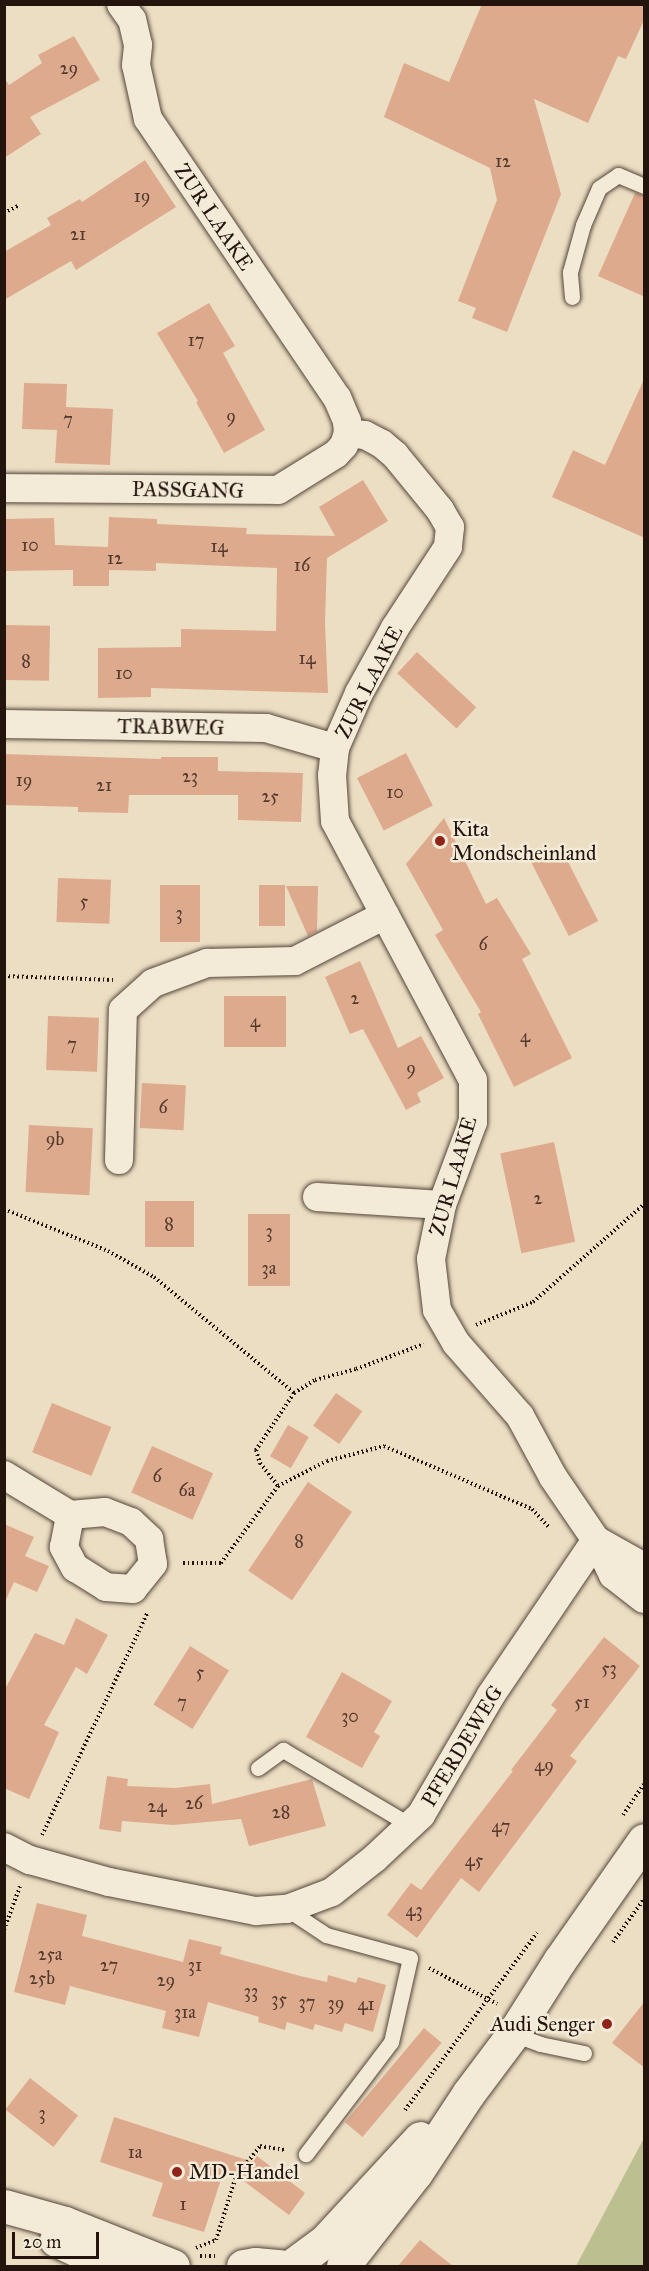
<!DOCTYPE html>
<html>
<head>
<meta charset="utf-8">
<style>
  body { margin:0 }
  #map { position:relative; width:649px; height:2271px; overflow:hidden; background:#ecdec3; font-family:"IM FELL Great Primer",serif }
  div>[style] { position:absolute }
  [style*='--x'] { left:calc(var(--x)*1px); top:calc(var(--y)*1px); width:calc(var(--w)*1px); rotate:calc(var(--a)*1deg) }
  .green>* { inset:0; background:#bcc091 }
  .building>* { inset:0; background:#deaa8e; transform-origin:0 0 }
  .path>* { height:4px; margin-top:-2px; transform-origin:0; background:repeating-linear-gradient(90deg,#23140d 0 1.5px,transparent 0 4.5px) }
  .roads { filter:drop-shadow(0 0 2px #55463a) drop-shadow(0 0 2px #55463a) }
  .lane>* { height:15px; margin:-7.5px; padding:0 7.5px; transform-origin:7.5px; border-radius:7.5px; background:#f3ead8 }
  .street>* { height:28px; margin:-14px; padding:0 14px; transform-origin:14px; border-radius:14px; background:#f3ead8 }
  .secondary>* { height:33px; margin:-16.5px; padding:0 16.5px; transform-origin:16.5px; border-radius:16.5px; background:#f3ead8 }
  .dots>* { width:16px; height:16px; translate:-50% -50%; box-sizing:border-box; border:3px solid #f3ead8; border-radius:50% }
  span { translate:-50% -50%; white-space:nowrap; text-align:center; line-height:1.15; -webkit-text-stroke:5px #f3ead8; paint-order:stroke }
  .number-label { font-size:18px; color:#523a2d }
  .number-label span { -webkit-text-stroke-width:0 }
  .street-label { font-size:21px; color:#23140d }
  .poi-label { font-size:21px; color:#23140d }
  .left { translate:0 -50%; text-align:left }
  .right { translate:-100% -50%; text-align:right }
  .frame { position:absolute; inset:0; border:6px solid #23140d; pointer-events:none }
  .scale { position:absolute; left:12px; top:2232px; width:87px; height:27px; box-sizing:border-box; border:3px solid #23140d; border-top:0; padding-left:8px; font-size:18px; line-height:21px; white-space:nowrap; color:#23140d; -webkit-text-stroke:4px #f3ead8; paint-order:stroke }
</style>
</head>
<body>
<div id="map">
  <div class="green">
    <i style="clip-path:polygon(644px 2138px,644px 2266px,576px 2266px)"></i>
  </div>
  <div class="building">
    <i style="clip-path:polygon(482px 4px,645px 4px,645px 18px,626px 59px,618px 56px,588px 123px,534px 99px,561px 194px,507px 332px,472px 318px,476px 308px,458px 301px,497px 200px,490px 168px,384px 117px,404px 63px,449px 82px)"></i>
    <i style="clip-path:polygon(74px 36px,100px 80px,30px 117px,41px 134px,4px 158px,4px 78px,9px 85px,42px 63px,38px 55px)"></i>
    <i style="clip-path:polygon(145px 160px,176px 207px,76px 270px,71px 261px,4px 300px,4px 252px,51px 225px,47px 218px,80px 199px,82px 202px)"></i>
    <i style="clip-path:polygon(635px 193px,645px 196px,645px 297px,598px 276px)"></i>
    <i style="clip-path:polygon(209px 303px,235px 346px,223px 353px,265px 430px,224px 453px,196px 402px,198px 401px,157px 333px)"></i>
    <i style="clip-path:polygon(645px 377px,645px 538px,552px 497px,573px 450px,605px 465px)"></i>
    <i style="clip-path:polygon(24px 383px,67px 384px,66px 407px,113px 409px,110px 465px,55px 463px,57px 430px,22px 429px)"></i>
    <i style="clip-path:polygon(363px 480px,388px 521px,327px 558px,325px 623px,328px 693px,151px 688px,151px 697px,98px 698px,98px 648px,181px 647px,181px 629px,276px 631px,277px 568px,156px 563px,156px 571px,109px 570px,109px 586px,73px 586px,73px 570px,4px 571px,4px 519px,54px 518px,55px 545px,108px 547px,109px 517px,157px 519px,157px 524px,247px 528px,246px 534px,335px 536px,319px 507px)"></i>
    <i style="left:5px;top:625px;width:45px;height:55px;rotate:1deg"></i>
    <i style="left:417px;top:652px;width:81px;height:29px;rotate:43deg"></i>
    <i style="left:406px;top:753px;width:59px;height:55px;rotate:63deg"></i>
    <i style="clip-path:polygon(4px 754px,161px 759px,161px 757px,218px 757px,218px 771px,303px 773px,301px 822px,238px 820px,238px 795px,129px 795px,128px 813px,78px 812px,78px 807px,4px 805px)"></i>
    <i style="clip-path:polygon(444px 818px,486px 904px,497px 898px,531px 954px,522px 959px,572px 1058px,514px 1087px,478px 1014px,481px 1012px,435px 935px,443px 930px,406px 864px)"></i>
    <i style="left:561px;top:848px;width:82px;height:33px;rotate:63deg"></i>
    <i style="left:58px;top:878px;width:53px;height:44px;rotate:2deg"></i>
    <i style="left:160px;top:885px;width:40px;height:57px"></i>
    <i style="left:259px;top:885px;width:26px;height:41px"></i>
    <i style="clip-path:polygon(286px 886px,318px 886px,317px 931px,308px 936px)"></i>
    <i style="clip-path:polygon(360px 961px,398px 1048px,421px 1036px,444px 1078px,417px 1093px,421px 1102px,406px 1110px,363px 1029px,350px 1034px,325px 977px)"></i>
    <i style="left:224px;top:996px;width:62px;height:51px"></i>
    <i style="left:48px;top:1016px;width:51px;height:54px;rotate:2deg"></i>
    <i style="left:142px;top:1083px;width:44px;height:45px;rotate:3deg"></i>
    <i style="left:29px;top:1125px;width:64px;height:67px;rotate:3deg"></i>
    <i style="left:554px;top:1142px;width:102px;height:55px;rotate:78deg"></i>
    <i style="left:145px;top:1201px;width:49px;height:46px"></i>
    <i style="left:248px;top:1214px;width:42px;height:72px"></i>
    <i style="left:336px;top:1393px;width:32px;height:40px;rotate:35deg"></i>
    <i style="left:52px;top:1403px;width:64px;height:53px;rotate:22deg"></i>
    <i style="left:288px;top:1425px;width:24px;height:36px;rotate:30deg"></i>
    <i style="left:152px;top:1446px;width:67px;height:51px;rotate:24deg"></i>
    <i style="left:308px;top:1482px;width:53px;height:107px;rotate:34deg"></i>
    <i style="clip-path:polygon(4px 1524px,34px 1537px,25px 1556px,49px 1566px,37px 1592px,14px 1582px,4px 1604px)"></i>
    <i style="clip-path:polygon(76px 1618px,108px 1635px,87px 1674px,76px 1667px,44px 1725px,59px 1732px,29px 1799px,4px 1788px,4px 1691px,35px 1633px,64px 1645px)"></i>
    <i style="clip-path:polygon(604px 1637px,640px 1666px,570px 1756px,577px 1761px,479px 1892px,461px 1878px,417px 1938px,387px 1915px,411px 1883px,421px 1890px,513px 1771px,511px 1770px,557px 1710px,551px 1705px)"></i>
    <i style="left:190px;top:1646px;width:46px;height:69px;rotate:32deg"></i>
    <i style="clip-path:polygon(342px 1672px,392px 1701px,374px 1732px,380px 1736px,362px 1768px,306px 1737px)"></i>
    <i style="clip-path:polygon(107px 1776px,128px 1779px,127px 1786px,175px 1788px,210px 1784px,212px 1804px,312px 1779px,326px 1826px,249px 1846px,241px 1819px,173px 1825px,122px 1821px,121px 1832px,99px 1829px)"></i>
    <i style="clip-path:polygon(37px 1903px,87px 1915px,82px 1936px,183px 1962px,189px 1939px,222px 1947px,220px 1954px,300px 1976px,327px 1982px,328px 1975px,356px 1983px,358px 1977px,386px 1985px,373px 2032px,345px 2023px,342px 2032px,315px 2024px,313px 2030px,287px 2022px,285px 2030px,258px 2022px,259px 2017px,208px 2002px,199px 2037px,162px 2028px,166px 2011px,70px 1986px,65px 2005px,14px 1992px)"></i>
    <i style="clip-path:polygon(645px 2001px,645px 2068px,612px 2043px)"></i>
    <i style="left:424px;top:2028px;width:23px;height:123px;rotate:40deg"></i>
    <i style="left:30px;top:2078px;width:61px;height:40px;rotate:38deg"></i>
    <i style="clip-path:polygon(114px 2117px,253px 2162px,257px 2156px,305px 2193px,289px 2215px,225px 2167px,204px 2232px,152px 2216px,163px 2183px,100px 2162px)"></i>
    <i style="clip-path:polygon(420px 2240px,453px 2266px,398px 2266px)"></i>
  </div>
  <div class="path">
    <i style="--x:4;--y:213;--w:16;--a:-27"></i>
    <i style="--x:4;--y:976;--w:109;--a:2.1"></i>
    <i style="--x:4;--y:1209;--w:112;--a:22"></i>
    <i style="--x:108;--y:1251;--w:53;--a:29.5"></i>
    <i style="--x:154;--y:1277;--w:182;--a:39.6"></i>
    <i style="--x:294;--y:1393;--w:69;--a:123.7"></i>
    <i style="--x:256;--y:1450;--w:14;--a:73"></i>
    <i style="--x:260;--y:1463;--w:29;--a:52"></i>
    <i style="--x:278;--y:1486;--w:96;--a:126.5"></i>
    <i style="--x:221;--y:1563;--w:40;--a:180"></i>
    <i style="--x:476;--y:1325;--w:61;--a:-22"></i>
    <i style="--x:533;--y:1302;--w:148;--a:-41.4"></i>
    <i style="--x:294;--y:1393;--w:25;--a:-32"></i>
    <i style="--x:315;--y:1380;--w:42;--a:-15"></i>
    <i style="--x:356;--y:1369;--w:72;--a:-20.2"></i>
    <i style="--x:278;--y:1486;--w:55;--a:-27"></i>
    <i style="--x:327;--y:1461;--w:59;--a:-14.7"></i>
    <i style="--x:384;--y:1446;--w:161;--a:23.1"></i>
    <i style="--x:532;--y:1509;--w:26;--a:47"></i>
    <i style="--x:623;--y:1815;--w:37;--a:-56"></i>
    <i style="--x:42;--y:1835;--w:245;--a:-64.6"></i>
    <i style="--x:4;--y:1930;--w:47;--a:-70"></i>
    <i style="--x:613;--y:1942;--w:53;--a:-54.2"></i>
    <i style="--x:429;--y:1968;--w:77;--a:27.9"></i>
    <i style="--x:405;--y:2110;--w:221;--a:-53.3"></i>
    <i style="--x:196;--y:2248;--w:22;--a:-22"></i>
    <i style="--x:216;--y:2240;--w:67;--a:-72.6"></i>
    <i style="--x:236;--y:2176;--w:38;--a:-51"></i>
    <i style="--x:260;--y:2146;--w:25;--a:9"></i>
    <i style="--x:200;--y:2256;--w:17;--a:0"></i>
  </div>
  <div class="roads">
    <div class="lane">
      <i style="--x:572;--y:297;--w:25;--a:-95"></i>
      <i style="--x:570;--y:272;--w:49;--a:-74.5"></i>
      <i style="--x:583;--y:225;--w:40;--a:-66.6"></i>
      <i style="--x:599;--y:188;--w:23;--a:-34"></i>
      <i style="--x:618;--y:175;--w:28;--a:23"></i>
      <i style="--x:258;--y:1768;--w:31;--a:-36"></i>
      <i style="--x:283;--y:1750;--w:147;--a:30.6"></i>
      <i style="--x:287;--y:1909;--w:47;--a:33.7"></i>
      <i style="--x:326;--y:1935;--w:87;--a:15.3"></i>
      <i style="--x:410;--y:1958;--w:86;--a:102.7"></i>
      <i style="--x:391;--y:2042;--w:141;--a:127.2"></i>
      <i style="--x:513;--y:2034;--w:29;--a:20"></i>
      <i style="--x:540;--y:2044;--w:45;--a:11.6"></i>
    </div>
    <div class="street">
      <i style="--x:348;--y:433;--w:17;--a:7"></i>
      <i style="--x:365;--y:435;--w:19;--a:28"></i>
      <i style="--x:382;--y:444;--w:17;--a:40"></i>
      <i style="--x:395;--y:455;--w:71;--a:50.7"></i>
      <i style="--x:440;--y:510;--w:20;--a:60"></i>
      <i style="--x:450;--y:527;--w:20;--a:96"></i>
      <i style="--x:448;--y:547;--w:97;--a:123.2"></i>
      <i style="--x:395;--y:628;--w:74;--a:119"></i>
      <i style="--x:359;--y:693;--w:60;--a:113.6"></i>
      <i style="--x:335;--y:748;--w:27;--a:96"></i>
      <i style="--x:332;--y:775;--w:46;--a:86.3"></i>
      <i style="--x:335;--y:821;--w:293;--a:62"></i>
      <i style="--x:473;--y:1080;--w:42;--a:90"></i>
      <i style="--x:473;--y:1122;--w:89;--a:110.5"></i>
      <i style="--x:442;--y:1205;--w:55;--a:101.5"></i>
      <i style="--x:431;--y:1259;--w:51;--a:83.3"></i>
      <i style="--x:437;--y:1310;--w:38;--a:60"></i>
      <i style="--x:456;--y:1343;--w:97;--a:48.8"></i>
      <i style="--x:520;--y:1416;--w:69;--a:61.6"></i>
      <i style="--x:553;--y:1477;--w:76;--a:55.7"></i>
      <i style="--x:596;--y:1540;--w:39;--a:64"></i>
      <i style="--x:613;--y:1575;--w:39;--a:38"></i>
      <i style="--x:4;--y:488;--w:274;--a:0.4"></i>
      <i style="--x:278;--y:490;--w:68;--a:-31.8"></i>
      <i style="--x:336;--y:454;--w:12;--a:-48"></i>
      <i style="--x:344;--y:445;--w:13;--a:-72"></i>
      <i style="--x:348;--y:433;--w:12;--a:-95"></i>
      <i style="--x:347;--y:421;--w:25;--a:-113"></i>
      <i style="--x:337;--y:398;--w:337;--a:-124.1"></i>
      <i style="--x:148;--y:119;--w:55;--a:-102.5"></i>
      <i style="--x:136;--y:65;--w:20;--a:-84"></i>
      <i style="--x:138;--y:45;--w:26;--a:-103"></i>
      <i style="--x:132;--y:20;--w:19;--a:-125"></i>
      <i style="--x:4;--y:724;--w:262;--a:0.9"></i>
      <i style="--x:266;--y:728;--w:72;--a:16.2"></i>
      <i style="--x:119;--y:1160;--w:150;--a:-88.5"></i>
      <i style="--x:123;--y:1010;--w:40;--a:-42"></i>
      <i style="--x:153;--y:983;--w:58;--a:-20.3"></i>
      <i style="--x:207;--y:963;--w:88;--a:-1.3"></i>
      <i style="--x:295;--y:961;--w:101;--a:-27.1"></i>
      <i style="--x:317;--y:1197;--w:125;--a:3.7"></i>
      <i style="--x:4;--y:1475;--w:77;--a:31.2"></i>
      <i style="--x:70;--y:1515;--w:35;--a:-5"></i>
      <i style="--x:105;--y:1512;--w:28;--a:21"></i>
      <i style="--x:131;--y:1522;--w:25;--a:43"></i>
      <i style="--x:149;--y:1539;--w:25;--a:81"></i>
      <i style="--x:153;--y:1564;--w:32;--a:129"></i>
      <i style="--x:133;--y:1589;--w:27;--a:-176"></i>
      <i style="--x:106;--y:1587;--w:36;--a:-148"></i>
      <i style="--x:75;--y:1568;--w:24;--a:-118"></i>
      <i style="--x:64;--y:1547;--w:33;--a:-79"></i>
      <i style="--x:596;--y:1540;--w:55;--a:29.4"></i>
      <i style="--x:4;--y:1847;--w:29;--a:27"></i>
      <i style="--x:30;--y:1860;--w:82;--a:15.6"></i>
      <i style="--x:109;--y:1882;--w:150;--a:11.2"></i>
      <i style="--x:256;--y:1911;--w:31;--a:-4"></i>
      <i style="--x:287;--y:1909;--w:48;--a:-20.7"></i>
      <i style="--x:332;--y:1892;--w:55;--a:-38.3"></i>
      <i style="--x:375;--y:1858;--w:63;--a:-43.1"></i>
      <i style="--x:421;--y:1815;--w:139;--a:-59.7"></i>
      <i style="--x:491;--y:1695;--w:187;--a:-55.9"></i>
    </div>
    <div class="secondary">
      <i style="--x:4;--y:2206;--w:63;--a:15.6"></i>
      <i style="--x:65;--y:2223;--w:116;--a:21.7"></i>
      <i style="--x:56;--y:2240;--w:61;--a:25.3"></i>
      <i style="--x:243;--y:2266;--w:12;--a:-9"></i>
      <i style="--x:255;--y:2264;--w:25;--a:5"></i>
      <i style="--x:291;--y:2266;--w:42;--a:-36.3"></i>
      <i style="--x:325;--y:2241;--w:140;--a:-47.3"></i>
      <i style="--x:343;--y:2266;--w:118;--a:-51.9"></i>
      <i style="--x:416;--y:2173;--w:95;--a:-56.6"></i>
      <i style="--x:468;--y:2094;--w:75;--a:-53.1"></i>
      <i style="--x:513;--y:2034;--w:88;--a:-57.6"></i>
      <i style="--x:560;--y:1960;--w:146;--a:-55"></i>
    </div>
  </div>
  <div class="dots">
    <i style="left:440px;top:841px;background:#8f2418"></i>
    <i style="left:607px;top:2024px;background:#8f2418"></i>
    <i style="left:177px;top:2172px;background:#8f2418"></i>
  </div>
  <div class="number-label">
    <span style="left:69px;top:68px">29</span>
    <span style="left:503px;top:161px">12</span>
    <span style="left:142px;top:196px">19</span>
    <span style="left:78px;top:234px">21</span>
    <span style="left:196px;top:340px">17</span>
    <span style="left:231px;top:416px">9</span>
    <span style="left:68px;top:419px">7</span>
    <span style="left:30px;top:545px">10</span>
    <span style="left:219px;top:546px">14</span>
    <span style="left:115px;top:558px">12</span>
    <span style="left:302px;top:565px">16</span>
    <span style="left:307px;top:658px">14</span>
    <span style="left:26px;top:661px">8</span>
    <span style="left:124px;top:673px">10</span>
    <span style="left:190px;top:776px">23</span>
    <span style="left:24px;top:780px">19</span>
    <span style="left:104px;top:785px">21</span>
    <span style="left:395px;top:792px">10</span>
    <span style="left:270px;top:796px">25</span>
    <span style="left:84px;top:901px">5</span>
    <span style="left:179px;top:913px">3</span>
    <span style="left:483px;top:944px">6</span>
    <span style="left:355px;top:998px">2</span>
    <span style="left:255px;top:1021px">4</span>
    <span style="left:525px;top:1036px">4</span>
    <span style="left:72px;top:1044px">7</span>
    <span style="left:411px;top:1068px">9</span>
    <span style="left:163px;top:1107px">6</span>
    <span style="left:55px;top:1139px">9b</span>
    <span style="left:538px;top:1198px">2</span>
    <span style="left:169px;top:1224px">8</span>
    <span style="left:269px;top:1231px">3</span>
    <span style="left:269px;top:1268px">3a</span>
    <span style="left:157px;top:1476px">6</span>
    <span style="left:187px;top:1490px">6a</span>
    <span style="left:299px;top:1541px">8</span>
    <span style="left:609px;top:1668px">53</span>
    <span style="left:200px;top:1672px">5</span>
    <span style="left:182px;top:1702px">7</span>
    <span style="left:582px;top:1702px">51</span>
    <span style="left:350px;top:1716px">30</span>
    <span style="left:544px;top:1765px">49</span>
    <span style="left:194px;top:1803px">26</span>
    <span style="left:157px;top:1806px">24</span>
    <span style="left:281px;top:1812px">28</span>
    <span style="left:501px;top:1826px">47</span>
    <span style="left:474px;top:1860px">45</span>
    <span style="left:414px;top:1910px">43</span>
    <span style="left:50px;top:1954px">25a</span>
    <span style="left:109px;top:1965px">27</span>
    <span style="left:195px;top:1965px">31</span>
    <span style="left:42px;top:1978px">25b</span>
    <span style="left:166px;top:1980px">29</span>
    <span style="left:251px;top:1991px">33</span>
    <span style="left:279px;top:1999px">35</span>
    <span style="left:307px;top:2002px">37</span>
    <span style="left:336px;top:2003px">39</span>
    <span style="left:366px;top:2004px">41</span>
    <span style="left:185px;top:2012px">31a</span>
    <span style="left:42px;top:2113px">3</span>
    <span style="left:135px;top:2152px">1a</span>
    <span style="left:183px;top:2204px">1</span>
  </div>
  <div class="street-label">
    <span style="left:214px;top:217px;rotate:56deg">ZUR LAAKE</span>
    <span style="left:188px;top:490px;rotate:1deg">PASSGANG</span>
    <span style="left:369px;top:682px;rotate:-63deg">ZUR LAAKE</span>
    <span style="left:171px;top:727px;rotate:1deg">TRABWEG</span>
    <span style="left:453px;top:1176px;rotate:-74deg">ZUR LAAKE</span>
    <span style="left:462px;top:1746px;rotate:-59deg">PFERDEWEG</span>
  </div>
  <div class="poi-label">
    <span class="left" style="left:452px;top:841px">Kita<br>Mondscheinland</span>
    <span class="right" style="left:595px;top:2024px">Audi Senger</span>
    <span class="left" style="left:189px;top:2172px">MD-Handel</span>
  </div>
  <div class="frame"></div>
  <div class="scale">20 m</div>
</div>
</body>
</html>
